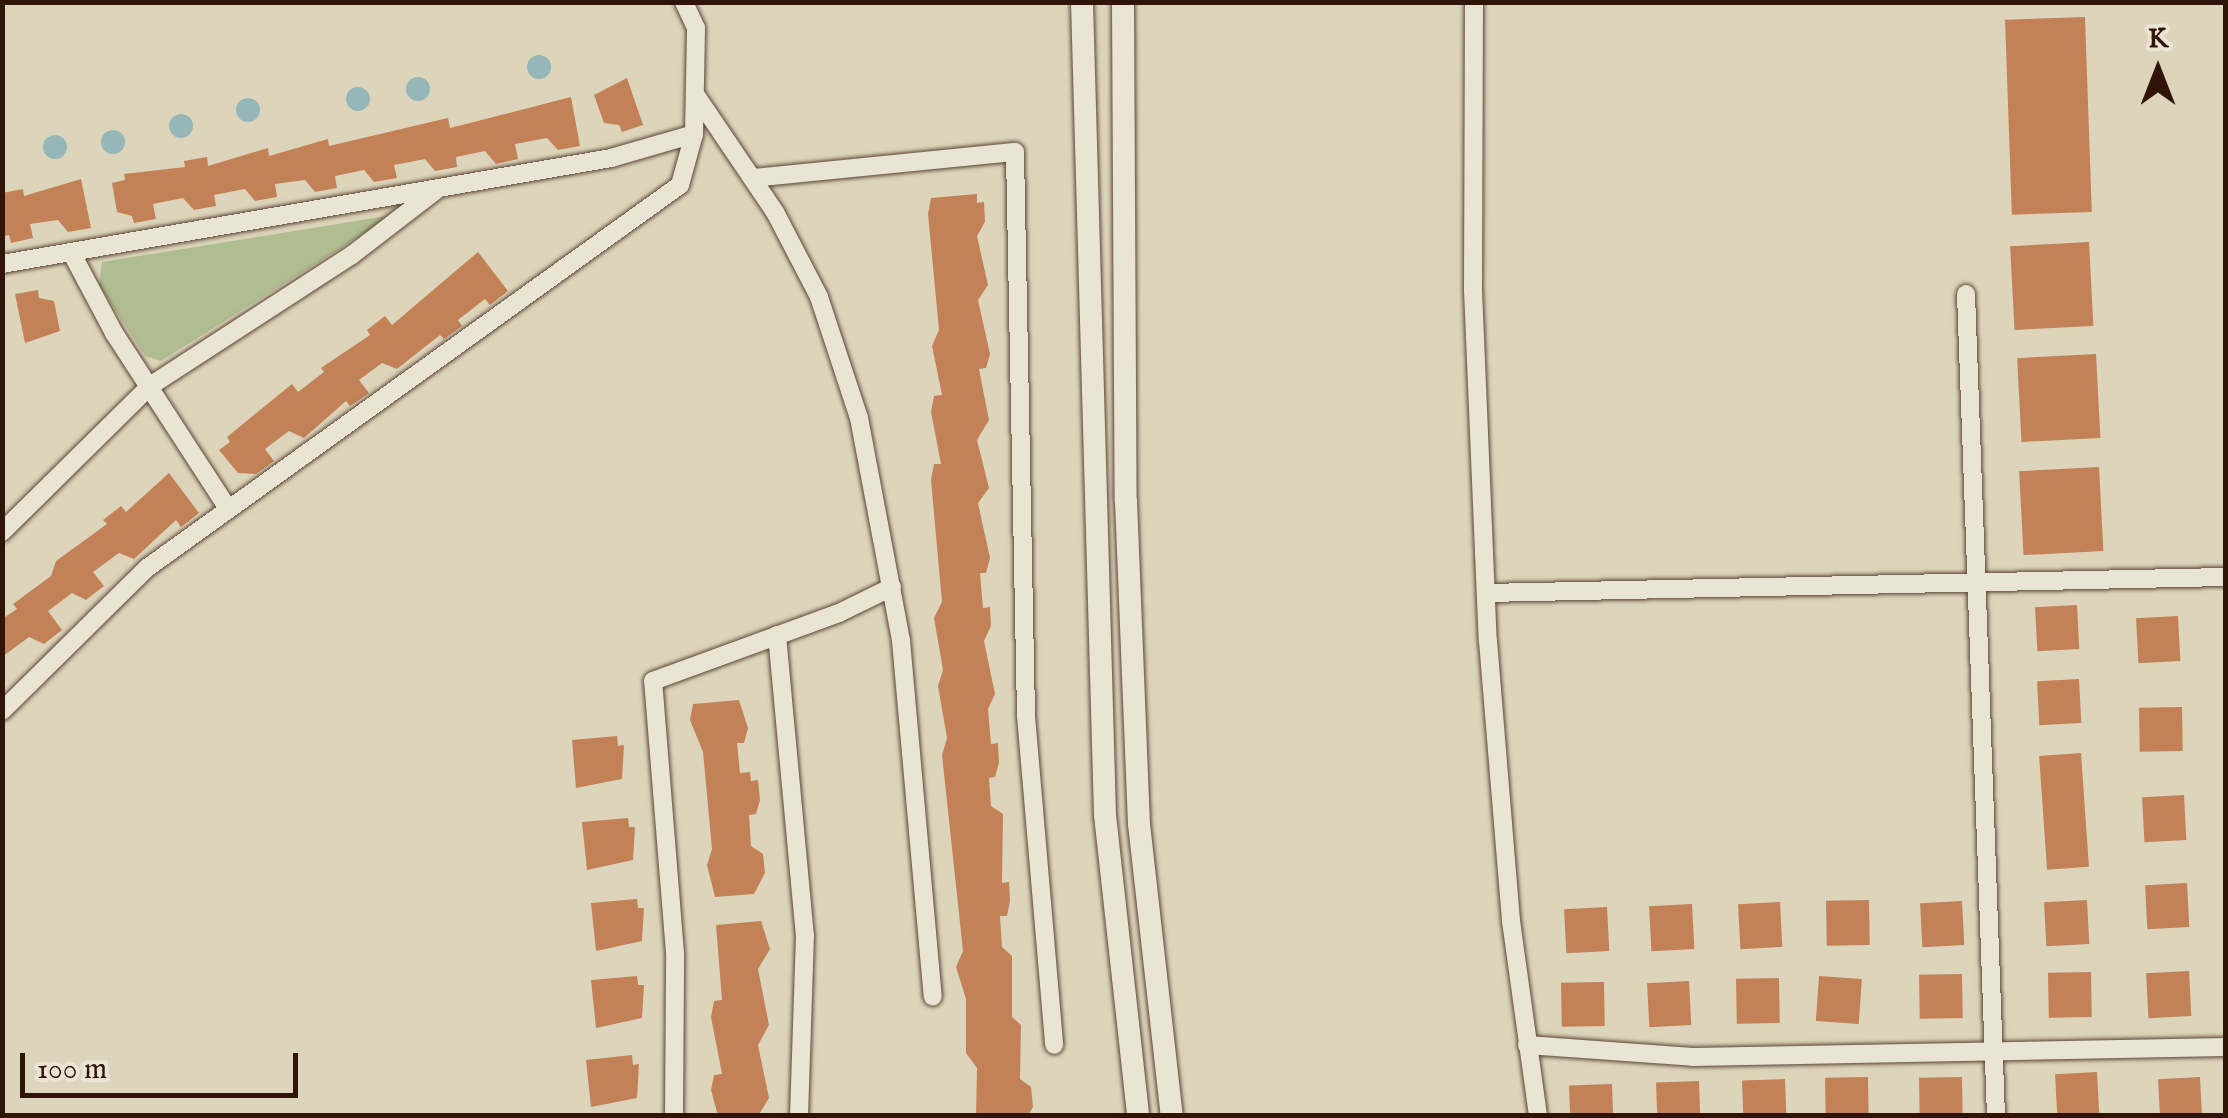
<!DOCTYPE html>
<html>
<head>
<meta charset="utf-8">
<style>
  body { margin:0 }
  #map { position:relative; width:2228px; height:1118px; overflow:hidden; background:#ddd5bb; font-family:"IM FELL English",serif }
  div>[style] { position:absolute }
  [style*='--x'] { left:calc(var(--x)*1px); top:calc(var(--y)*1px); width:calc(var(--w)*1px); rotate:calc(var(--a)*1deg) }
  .green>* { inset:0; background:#b0bd91 }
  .water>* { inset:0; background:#95b7b8 }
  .round { border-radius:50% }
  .building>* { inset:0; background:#c38157; transform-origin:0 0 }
  .roads { filter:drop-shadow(0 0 2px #5c4435) drop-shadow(0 0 2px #5c4435) }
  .minor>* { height:18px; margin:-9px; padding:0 9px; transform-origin:9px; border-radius:9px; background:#e9e4d3 }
  .tertiary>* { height:22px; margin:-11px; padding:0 11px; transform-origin:11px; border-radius:11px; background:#e9e4d3 }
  span { translate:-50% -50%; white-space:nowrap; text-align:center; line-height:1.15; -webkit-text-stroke:8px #e9e4d3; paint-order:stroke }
  .frame { position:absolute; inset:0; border:5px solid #311408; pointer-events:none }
  .north { position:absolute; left:2108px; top:20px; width:100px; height:100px; -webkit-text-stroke:8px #e9e4d3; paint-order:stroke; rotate:0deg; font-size:28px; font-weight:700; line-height:40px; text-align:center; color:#311408 }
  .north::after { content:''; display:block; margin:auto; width:35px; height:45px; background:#311408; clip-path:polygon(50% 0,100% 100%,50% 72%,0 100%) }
  .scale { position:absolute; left:20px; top:1053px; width:278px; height:45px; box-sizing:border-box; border:5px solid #311408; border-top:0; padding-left:12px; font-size:30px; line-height:35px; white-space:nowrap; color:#311408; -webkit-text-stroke:8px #e9e4d3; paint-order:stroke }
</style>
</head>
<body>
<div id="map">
  <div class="green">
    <i style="clip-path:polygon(393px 215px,161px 361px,145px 356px,99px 285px,102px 262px)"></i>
  </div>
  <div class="water">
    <i class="round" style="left:527px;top:55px;width:24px;height:24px"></i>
    <i class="round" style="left:406px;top:77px;width:24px;height:24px"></i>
    <i class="round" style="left:346px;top:87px;width:24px;height:24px"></i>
    <i class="round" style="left:236px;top:98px;width:24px;height:24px"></i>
    <i class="round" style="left:169px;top:114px;width:24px;height:24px"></i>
    <i class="round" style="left:101px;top:130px;width:24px;height:24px"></i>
    <i class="round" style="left:43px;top:135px;width:24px;height:24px"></i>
  </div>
  <div class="building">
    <i style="left:2085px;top:17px;width:195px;height:80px;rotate:88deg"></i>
    <i style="clip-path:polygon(627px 78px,643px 125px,622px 132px,619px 125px,604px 123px,594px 95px)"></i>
    <i style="clip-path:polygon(571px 97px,580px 146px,558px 150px,547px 138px,515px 144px,518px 159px,496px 164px,485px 151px,456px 157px,457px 167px,435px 171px,425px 159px,394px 165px,397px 178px,374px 182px,364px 170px,335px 176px,337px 188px,315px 192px,305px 180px,275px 184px,277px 197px,255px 201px,245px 189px,214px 195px,216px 206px,194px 210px,183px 198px,153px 204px,156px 219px,134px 223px,132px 216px,117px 212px,112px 183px,125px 180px,124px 174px,185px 167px,184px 161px,207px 157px,208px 166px,268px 148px,269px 156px,328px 139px,329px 146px,448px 118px,450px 128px)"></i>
    <i style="clip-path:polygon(81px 179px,91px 228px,68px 232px,58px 220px,30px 224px,33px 238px,11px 243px,9px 235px,2px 237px,2px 193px,23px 189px,24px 196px)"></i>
    <i style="clip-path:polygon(977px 194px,977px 203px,984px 202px,985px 222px,977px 236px,988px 285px,978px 300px,990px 354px,986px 368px,979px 369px,989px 420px,977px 440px,989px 488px,978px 503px,990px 558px,986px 573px,980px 573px,983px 608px,990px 607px,991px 626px,984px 641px,995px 694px,988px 709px,991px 744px,998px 743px,999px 763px,995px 777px,989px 778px,991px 806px,1003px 814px,1002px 883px,1009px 882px,1010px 901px,1007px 916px,1000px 916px,1002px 947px,1012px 956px,1012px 1017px,1021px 1025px,1020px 1079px,1031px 1087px,1033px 1107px,1028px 1116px,976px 1116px,977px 1068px,966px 1053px,966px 999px,956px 967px,963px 951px,942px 755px,947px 738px,938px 686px,943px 670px,934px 618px,942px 602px,931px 480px,934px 464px,941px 464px,931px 412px,934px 396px,942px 395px,932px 346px,939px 330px,928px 214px,931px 198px)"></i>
    <i style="left:2089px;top:242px;width:84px;height:79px;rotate:87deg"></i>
    <i style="clip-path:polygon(478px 252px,508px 291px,490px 305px,485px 299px,458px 320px,462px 326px,444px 339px,440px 335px,397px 369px,382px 363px,359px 380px,369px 393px,350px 406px,346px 401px,304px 438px,289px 431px,265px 449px,274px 461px,256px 474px,238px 473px,219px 450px,230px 442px,227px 437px,292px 384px,298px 392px,324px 372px,321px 368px,370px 335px,367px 330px,385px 316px,392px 325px)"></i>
    <i style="clip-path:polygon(38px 290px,39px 298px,54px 301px,60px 331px,25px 343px,15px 294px)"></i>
    <i style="left:2096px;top:354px;width:84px;height:79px;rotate:87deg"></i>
    <i style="left:2099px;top:467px;width:84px;height:80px;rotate:87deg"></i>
    <i style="clip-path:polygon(169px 473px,199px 513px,181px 527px,176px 520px,134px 559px,119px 553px,93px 572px,104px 586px,86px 600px,72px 593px,48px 611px,62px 630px,44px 644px,29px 637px,2px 657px,2px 619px,17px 609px,13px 604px,51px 576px,56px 561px,107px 524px,103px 520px,121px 506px,126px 512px)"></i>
    <i style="left:2077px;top:605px;width:44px;height:42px;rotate:87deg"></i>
    <i style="left:2178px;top:616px;width:45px;height:42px;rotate:87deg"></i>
    <i style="left:2079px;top:679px;width:44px;height:42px;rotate:87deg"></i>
    <i style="clip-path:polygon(739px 700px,748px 728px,744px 743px,737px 743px,740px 773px,750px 772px,751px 781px,758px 780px,760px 800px,756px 814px,749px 815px,751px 846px,763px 854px,765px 873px,754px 894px,715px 897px,707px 865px,712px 849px,703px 752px,690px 720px,693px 704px)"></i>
    <i style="left:2182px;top:707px;width:44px;height:43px;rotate:89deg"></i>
    <i style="clip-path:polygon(617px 736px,618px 746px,624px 745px,622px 779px,576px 788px,572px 740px)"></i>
    <i style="left:2081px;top:753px;width:114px;height:42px;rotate:86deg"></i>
    <i style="left:2184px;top:795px;width:45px;height:42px;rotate:87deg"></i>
    <i style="clip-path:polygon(628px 818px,629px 827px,635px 827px,633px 860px,587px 870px,582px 822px)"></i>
    <i style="left:2187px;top:883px;width:44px;height:42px;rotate:87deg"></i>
    <i style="clip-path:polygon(637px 899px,638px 908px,644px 908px,642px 941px,596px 951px,591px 903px)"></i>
    <i style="left:1869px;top:900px;width:45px;height:43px;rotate:89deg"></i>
    <i style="left:2087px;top:900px;width:44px;height:43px;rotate:87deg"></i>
    <i style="left:1962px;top:901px;width:44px;height:42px;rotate:87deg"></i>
    <i style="left:1780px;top:902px;width:45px;height:42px;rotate:87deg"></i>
    <i style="left:1692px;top:904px;width:45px;height:43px;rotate:87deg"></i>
    <i style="left:1607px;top:907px;width:44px;height:43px;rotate:87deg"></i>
    <i style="clip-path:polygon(761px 921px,770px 949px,758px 969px,769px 1025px,758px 1045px,769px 1098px,758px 1116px,718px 1116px,711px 1090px,714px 1075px,722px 1074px,711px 1017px,714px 1001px,722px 1000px,716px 925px)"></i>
    <i style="left:2189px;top:971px;width:45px;height:43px;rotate:87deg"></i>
    <i style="left:2091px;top:972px;width:45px;height:43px;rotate:89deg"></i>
    <i style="left:1962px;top:974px;width:44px;height:43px;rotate:89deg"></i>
    <i style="clip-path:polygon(637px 976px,638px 985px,644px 985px,642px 1018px,596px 1028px,591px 980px)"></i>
    <i style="left:1819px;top:976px;width:43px;height:45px;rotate:4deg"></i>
    <i style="left:1779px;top:978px;width:45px;height:43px;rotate:89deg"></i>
    <i style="left:1689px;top:981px;width:44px;height:42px;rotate:87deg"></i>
    <i style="left:1604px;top:982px;width:44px;height:43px;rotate:89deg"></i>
    <i style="clip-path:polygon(632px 1055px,633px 1065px,639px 1064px,637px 1098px,591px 1107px,586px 1060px)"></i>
    <i style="left:2097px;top:1072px;width:44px;height:42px;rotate:87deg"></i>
    <i style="left:1868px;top:1077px;width:39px;height:43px;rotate:89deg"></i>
    <i style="left:1962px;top:1077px;width:39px;height:43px;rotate:89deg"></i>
    <i style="left:2200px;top:1077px;width:39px;height:42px;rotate:87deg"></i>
    <i style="left:1785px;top:1079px;width:37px;height:43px;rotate:88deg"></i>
    <i style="left:1699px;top:1081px;width:35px;height:43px;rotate:88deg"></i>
    <i style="left:1612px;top:1084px;width:32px;height:43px;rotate:88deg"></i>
  </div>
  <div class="roads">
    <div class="minor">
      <i style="--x:1474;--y:2;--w:288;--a:90.2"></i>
      <i style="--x:1473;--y:290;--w:351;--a:87.6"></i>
      <i style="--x:1488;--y:641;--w:281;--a:85.3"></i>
      <i style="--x:1511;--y:921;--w:197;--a:82.1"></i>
      <i style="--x:695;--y:94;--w:143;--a:55.9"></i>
      <i style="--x:775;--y:212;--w:96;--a:62.6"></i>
      <i style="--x:819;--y:297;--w:127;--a:71.7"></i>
      <i style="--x:859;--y:418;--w:227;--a:79.3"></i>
      <i style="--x:901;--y:641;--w:357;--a:84.9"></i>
      <i style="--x:753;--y:178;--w:263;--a:-5.7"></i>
      <i style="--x:1015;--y:152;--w:564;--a:88.88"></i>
      <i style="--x:1026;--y:716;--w:330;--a:85.1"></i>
      <i style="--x:71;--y:252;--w:92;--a:62"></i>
      <i style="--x:114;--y:333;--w:207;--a:57"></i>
      <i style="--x:2;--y:264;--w:618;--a:-9.87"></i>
      <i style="--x:611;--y:158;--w:86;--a:-16.1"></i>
      <i style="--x:1966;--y:294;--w:823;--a:87.91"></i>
      <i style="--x:2;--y:532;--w:208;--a:-44.6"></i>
      <i style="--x:150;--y:386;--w:241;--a:-33"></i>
      <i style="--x:352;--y:255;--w:110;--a:-37.6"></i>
      <i style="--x:1486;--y:593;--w:740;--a:-1.24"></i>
      <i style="--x:777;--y:635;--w:301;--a:84.7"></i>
      <i style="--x:805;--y:935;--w:181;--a:91.9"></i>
      <i style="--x:2;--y:711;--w:204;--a:-44.6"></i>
      <i style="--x:147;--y:568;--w:656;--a:-35.7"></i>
      <i style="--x:680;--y:185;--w:53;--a:-74.6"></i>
      <i style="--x:694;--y:134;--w:106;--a:-88.9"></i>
      <i style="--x:696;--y:28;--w:29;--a:-115"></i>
      <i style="--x:1527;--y:1045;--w:166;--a:4.1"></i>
      <i style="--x:1693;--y:1057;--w:533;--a:-1.07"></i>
      <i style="--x:674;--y:1116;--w:163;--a:-89.6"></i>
      <i style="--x:675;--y:953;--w:273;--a:-94.6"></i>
      <i style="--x:653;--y:681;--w:198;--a:-20.1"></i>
      <i style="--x:839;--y:613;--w:59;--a:-26.1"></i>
    </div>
    <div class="tertiary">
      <i style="--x:1082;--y:2;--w:813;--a:88.38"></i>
      <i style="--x:1105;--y:815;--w:303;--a:83.7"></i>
      <i style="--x:1123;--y:2;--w:499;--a:89.7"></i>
      <i style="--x:1126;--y:501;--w:323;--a:87.7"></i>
      <i style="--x:1139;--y:824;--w:294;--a:83.6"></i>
    </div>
  </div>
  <div class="frame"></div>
  <div class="north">K</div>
  <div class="scale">100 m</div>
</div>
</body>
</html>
